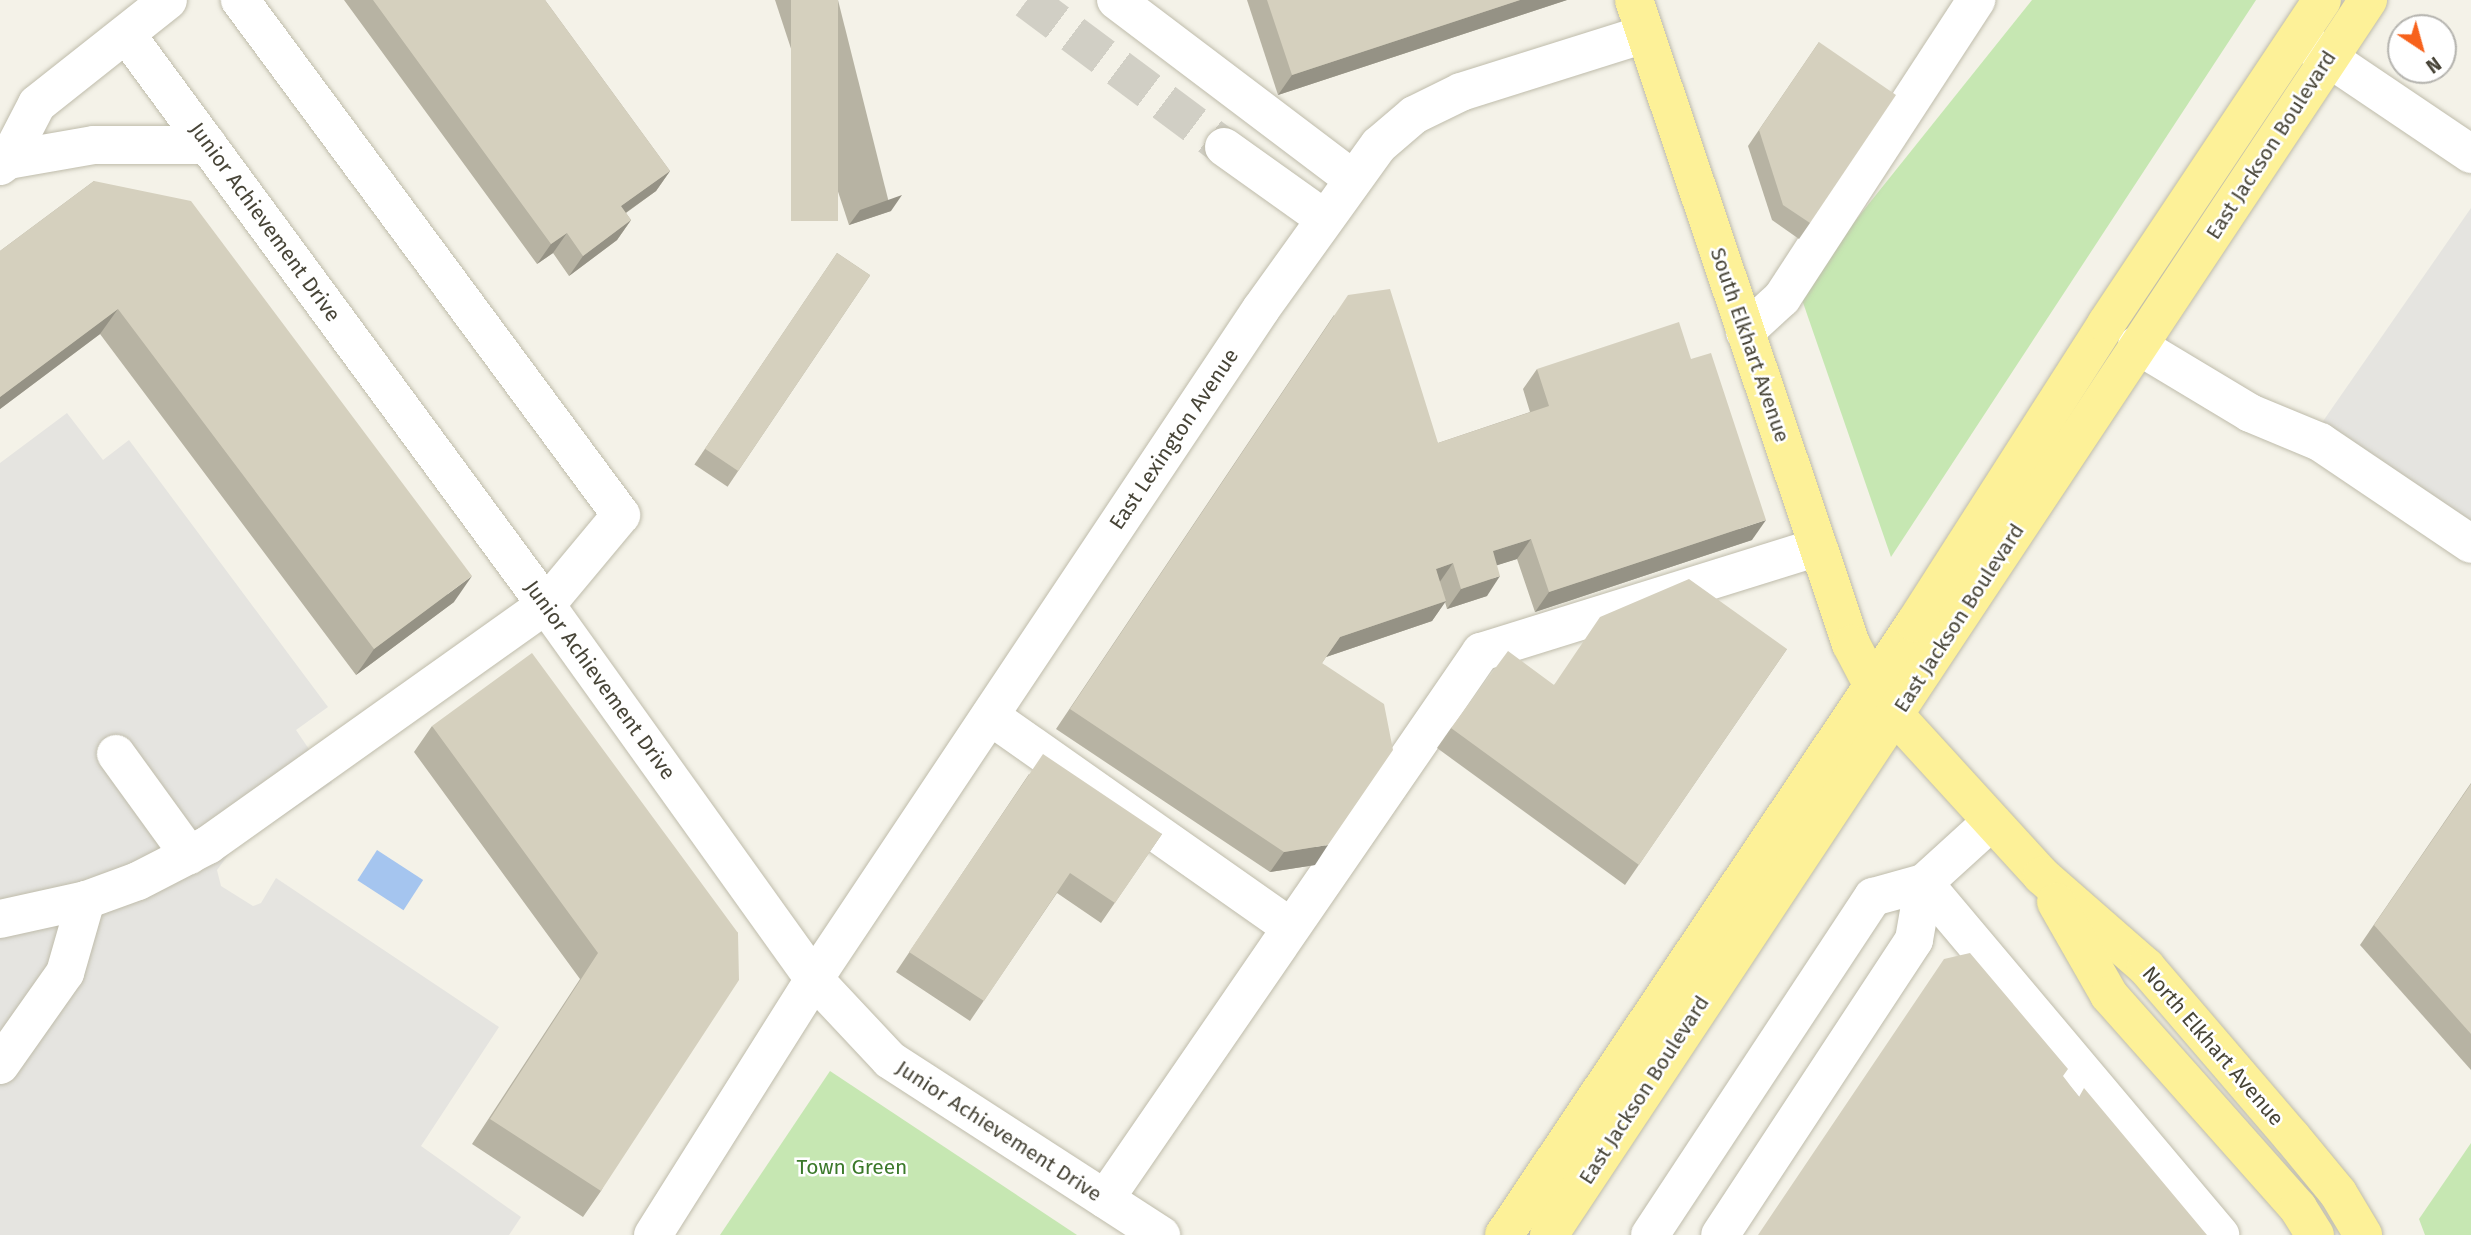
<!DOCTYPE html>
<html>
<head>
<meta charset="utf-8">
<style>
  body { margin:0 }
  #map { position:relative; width:2471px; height:1235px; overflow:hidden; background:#f4f2e8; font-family:"Fira Sans",sans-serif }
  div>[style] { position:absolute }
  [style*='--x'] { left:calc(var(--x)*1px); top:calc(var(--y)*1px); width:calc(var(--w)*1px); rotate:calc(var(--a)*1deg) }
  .green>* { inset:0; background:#c6e7b2 }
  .parking>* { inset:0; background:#e5e4e0 }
  .water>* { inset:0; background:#a5c5ef; transform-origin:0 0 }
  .minor-tunnel>* { height:38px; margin-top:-19px; transform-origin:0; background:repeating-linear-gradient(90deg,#d1cfc5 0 38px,transparent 0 57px) }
  .roads { filter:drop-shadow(0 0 2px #bfbcab) drop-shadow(0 0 2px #bfbcab) }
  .minor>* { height:38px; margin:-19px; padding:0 19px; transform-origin:19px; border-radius:19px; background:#fff }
  .major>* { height:38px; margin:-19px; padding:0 19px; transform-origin:19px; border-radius:19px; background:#fdf198 }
  .wall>* { inset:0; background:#b7b3a3; transform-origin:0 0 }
  .shaded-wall>* { inset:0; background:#959285 }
  .building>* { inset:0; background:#d5d0be; transform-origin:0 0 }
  span { translate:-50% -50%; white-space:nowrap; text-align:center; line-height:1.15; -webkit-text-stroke:5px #fff; paint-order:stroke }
  .street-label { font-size:21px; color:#474437 }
  .park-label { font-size:21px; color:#3b792a }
  .north { position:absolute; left:2387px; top:14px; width:70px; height:70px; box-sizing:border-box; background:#fff; border:2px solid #b5b4af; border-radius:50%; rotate:144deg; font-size:19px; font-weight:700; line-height:28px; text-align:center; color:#474437 }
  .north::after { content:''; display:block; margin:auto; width:24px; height:32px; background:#f7621c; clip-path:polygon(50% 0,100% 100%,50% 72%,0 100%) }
</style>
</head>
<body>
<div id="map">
  <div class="green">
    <i style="clip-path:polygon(2032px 0,2256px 0,1891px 557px,1799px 291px)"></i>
    <i style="clip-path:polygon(830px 1071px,1077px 1235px,720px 1235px)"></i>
    <i style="clip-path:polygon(2471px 1143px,2471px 1235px,2425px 1235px,2419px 1219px)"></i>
  </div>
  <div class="parking">
    <i style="clip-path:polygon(2471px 208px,2471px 529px,2319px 427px)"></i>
    <i style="clip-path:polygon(67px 413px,103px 460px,129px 440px,328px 707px,296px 730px,332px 783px,232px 850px,217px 870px,221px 886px,253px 906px,261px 903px,276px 878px,499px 1027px,421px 1146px,521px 1217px,509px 1235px,0 1235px,0 463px)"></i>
  </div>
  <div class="water">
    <i style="left:377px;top:850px;width:55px;height:36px;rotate:33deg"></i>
  </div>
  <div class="minor-tunnel">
    <i style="--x:1027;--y:0;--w:246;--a:36.7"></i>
  </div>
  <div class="roads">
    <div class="minor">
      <i style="--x:1116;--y:0;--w:297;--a:37.1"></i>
      <i style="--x:126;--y:34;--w:709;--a:53.66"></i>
      <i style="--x:546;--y:605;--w:460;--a:54.4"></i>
      <i style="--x:814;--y:979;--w:111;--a:46.8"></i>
      <i style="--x:890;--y:1060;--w:323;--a:32.9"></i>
      <i style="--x:2302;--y:40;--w:204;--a:34"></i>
      <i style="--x:1224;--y:147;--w:124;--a:35.5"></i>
      <i style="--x:8;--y:160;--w:87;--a:-9.9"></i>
      <i style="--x:94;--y:145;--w:114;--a:0"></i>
      <i style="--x:0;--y:166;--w:10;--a:-37"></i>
      <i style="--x:8;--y:160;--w:63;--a:-62.6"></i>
      <i style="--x:37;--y:104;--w:167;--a:-38.4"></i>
      <i style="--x:1745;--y:332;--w:50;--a:-42.6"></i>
      <i style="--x:1782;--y:298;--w:356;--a:-56.9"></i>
      <i style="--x:2137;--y:345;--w:132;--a:31"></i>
      <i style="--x:2250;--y:413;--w:76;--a:22.5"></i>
      <i style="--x:2320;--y:442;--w:182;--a:34"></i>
      <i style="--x:990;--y:716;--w:365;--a:35.1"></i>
      <i style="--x:116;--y:754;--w:125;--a:54.1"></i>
      <i style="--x:1991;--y:822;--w:91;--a:137.7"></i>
      <i style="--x:1924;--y:883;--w:460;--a:49.9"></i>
      <i style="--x:0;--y:919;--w:88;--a:-12.5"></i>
      <i style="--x:86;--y:900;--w:55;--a:-20.1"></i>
      <i style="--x:138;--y:881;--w:79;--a:-27.2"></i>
      <i style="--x:208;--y:845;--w:415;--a:-35.4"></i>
      <i style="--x:546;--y:605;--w:117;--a:-50.2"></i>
      <i style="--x:621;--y:515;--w:641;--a:-126.49"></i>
      <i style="--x:0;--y:1065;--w:113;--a:-54.8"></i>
      <i style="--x:65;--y:973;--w:76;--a:-74"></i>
      <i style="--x:1105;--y:1199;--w:664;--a:-55.5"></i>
      <i style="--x:1481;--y:652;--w:353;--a:-17.3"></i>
      <i style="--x:653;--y:1235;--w:302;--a:-57.8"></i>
      <i style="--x:814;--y:979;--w:805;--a:-56.29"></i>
      <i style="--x:1261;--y:309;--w:202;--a:-54.3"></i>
      <i style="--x:1379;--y:145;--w:46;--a:-40.6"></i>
      <i style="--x:1414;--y:115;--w:52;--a:-26.1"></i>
      <i style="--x:1461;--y:92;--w:193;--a:-17.5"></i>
      <i style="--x:1650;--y:1235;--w:405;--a:-56.6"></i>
      <i style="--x:1873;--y:897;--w:53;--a:-15.4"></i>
      <i style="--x:1924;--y:883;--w:58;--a:100"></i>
      <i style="--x:1914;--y:940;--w:353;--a:123.3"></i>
    </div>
    <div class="major">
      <i style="--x:1634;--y:0;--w:680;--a:71.38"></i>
      <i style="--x:1851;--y:644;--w:47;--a:62.4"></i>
      <i style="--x:1895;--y:715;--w:218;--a:47.6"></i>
      <i style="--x:2042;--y:876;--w:138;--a:41.2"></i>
      <i style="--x:2146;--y:967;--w:223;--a:49.4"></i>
      <i style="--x:2291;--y:1136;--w:74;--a:50.5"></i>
      <i style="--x:2338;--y:1193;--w:49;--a:59.2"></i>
      <i style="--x:2056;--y:902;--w:107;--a:60.3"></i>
      <i style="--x:2109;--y:995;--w:285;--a:48.4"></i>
      <i style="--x:2298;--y:1208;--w:32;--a:58"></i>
      <i style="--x:1504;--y:1235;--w:737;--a:-56.12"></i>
      <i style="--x:1915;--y:623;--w:355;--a:-57.4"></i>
      <i style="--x:2106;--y:324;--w:389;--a:-56.3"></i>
      <i style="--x:1549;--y:1235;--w:1482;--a:-56.45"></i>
    </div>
  </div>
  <div class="wall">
    <i style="clip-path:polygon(344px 0,545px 0,670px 171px,656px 191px,626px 213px,631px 220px,617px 240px,569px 276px,553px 253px,537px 264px)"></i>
    <i style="clip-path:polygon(775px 0,838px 0,891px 211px,849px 225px)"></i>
    <i style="clip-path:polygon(1247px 0,1567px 0,1278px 95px)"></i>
    <i style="clip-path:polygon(1819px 42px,1810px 223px,1799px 239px,1772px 220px,1748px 146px)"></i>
    <i style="clip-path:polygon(94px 181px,454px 602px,356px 675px,100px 334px,0 409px,0 251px)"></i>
    <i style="left:837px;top:253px;width:40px;height:255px;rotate:34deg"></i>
    <i style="clip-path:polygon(1334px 315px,1438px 443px,1530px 412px,1523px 389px,1537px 369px,1752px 540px,1535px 612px,1517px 559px,1497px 565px,1487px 596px,1447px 609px,1445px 602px,1432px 621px,1326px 657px,1322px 663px,1315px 865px,1270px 872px,1056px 729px)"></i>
    <i style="clip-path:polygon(1787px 649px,1625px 885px,1437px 748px,1451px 728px,1553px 685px)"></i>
    <i style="clip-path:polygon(432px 726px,738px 933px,601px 1191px,583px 1217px,472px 1144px,580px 979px,414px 752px)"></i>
    <i style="clip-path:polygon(1029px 774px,1162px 834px,1101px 923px,1057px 893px,970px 1021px,896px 972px)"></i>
    <i style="clip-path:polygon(2471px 783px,2471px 1070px,2360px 945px)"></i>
  </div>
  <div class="shaded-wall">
    <i style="clip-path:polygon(1520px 0,1567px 0,1278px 95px,1292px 75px)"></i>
    <i style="clip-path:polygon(670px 171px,656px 191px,607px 226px,621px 206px)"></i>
    <i style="clip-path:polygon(902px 195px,891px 211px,849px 225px,860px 210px)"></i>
    <i style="clip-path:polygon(631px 220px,617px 240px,569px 276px,583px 256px)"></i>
    <i style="clip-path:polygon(567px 233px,553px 253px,537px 264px,551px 244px)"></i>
    <i style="clip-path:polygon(118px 309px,100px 334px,0 409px,0 397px)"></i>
    <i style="clip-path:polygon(1766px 520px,1752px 540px,1535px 612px,1549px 592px)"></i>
    <i style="clip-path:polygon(1531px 539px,1517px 559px,1479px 571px,1493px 551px)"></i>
    <i style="clip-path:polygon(1453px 563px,1439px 583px,1436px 569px)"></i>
    <i style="clip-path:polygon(472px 576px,454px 602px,356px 675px,374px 649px)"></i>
    <i style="clip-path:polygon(1500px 576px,1487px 596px,1447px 609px,1461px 589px)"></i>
    <i style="clip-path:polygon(1446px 601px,1432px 621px,1326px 657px,1340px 637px)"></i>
    <i style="clip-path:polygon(1328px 845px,1315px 865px,1270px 872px,1284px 852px)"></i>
  </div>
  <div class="building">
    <i style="clip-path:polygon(373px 0,545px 0,670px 171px,621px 206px,631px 220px,583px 256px,567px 233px,551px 244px)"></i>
    <i style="left:791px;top:0;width:47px;height:221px"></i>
    <i style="clip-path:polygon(1267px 0,1520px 0,1292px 75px)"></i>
    <i style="clip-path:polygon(1819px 42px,1896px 95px,1810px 223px,1783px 205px,1759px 130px)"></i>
    <i style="clip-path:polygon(94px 181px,191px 201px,472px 576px,374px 649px,118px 309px,0 397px,0 251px)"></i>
    <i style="left:837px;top:253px;width:40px;height:236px;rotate:34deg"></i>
    <i style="clip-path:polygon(1390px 289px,1438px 443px,1549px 406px,1537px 369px,1679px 322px,1691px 359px,1711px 353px,1766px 520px,1549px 592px,1531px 539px,1493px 551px,1500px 576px,1461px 589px,1453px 563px,1436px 569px,1446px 601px,1340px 637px,1322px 663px,1384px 704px,1393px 750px,1328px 845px,1284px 852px,1070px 709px,1348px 295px)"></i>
    <i style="clip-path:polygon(1689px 579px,1787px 649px,1639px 865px,1451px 728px,1508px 651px,1554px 685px,1600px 617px)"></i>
    <i style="clip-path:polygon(532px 653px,738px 933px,739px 980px,601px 1191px,490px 1119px,598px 953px,432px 726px)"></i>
    <i style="clip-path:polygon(1043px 754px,1162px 834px,1115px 903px,1070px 873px,984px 1001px,909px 952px)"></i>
    <i style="clip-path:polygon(2471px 784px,2471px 1034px,2374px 925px)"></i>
    <i style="clip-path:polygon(1970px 953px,2068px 1069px,2063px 1076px,2079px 1097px,2084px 1088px,2207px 1235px,1758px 1235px,1944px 959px)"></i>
  </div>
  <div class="street-label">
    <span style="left:2271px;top:145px;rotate:-57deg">East Jackson Boulevard</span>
    <span style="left:265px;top:222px;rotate:54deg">Junior Achievement Drive</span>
    <span style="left:1750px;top:345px;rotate:71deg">South Elkhart Avenue</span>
    <span style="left:1174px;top:439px;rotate:-56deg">East Lexington Avenue</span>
    <span style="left:1959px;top:618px;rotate:-57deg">East Jackson Boulevard</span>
    <span style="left:600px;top:680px;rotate:54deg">Junior Achievement Drive</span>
    <span style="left:2213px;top:1046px;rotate:49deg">North Elkhart Avenue</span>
    <span style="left:1644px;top:1090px;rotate:-57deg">East Jackson Boulevard</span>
    <span style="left:999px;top:1131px;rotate:33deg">Junior Achievement Drive</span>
  </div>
  <div class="park-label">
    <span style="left:852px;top:1167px">Town Green</span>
  </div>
  <div class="north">N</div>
</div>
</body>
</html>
